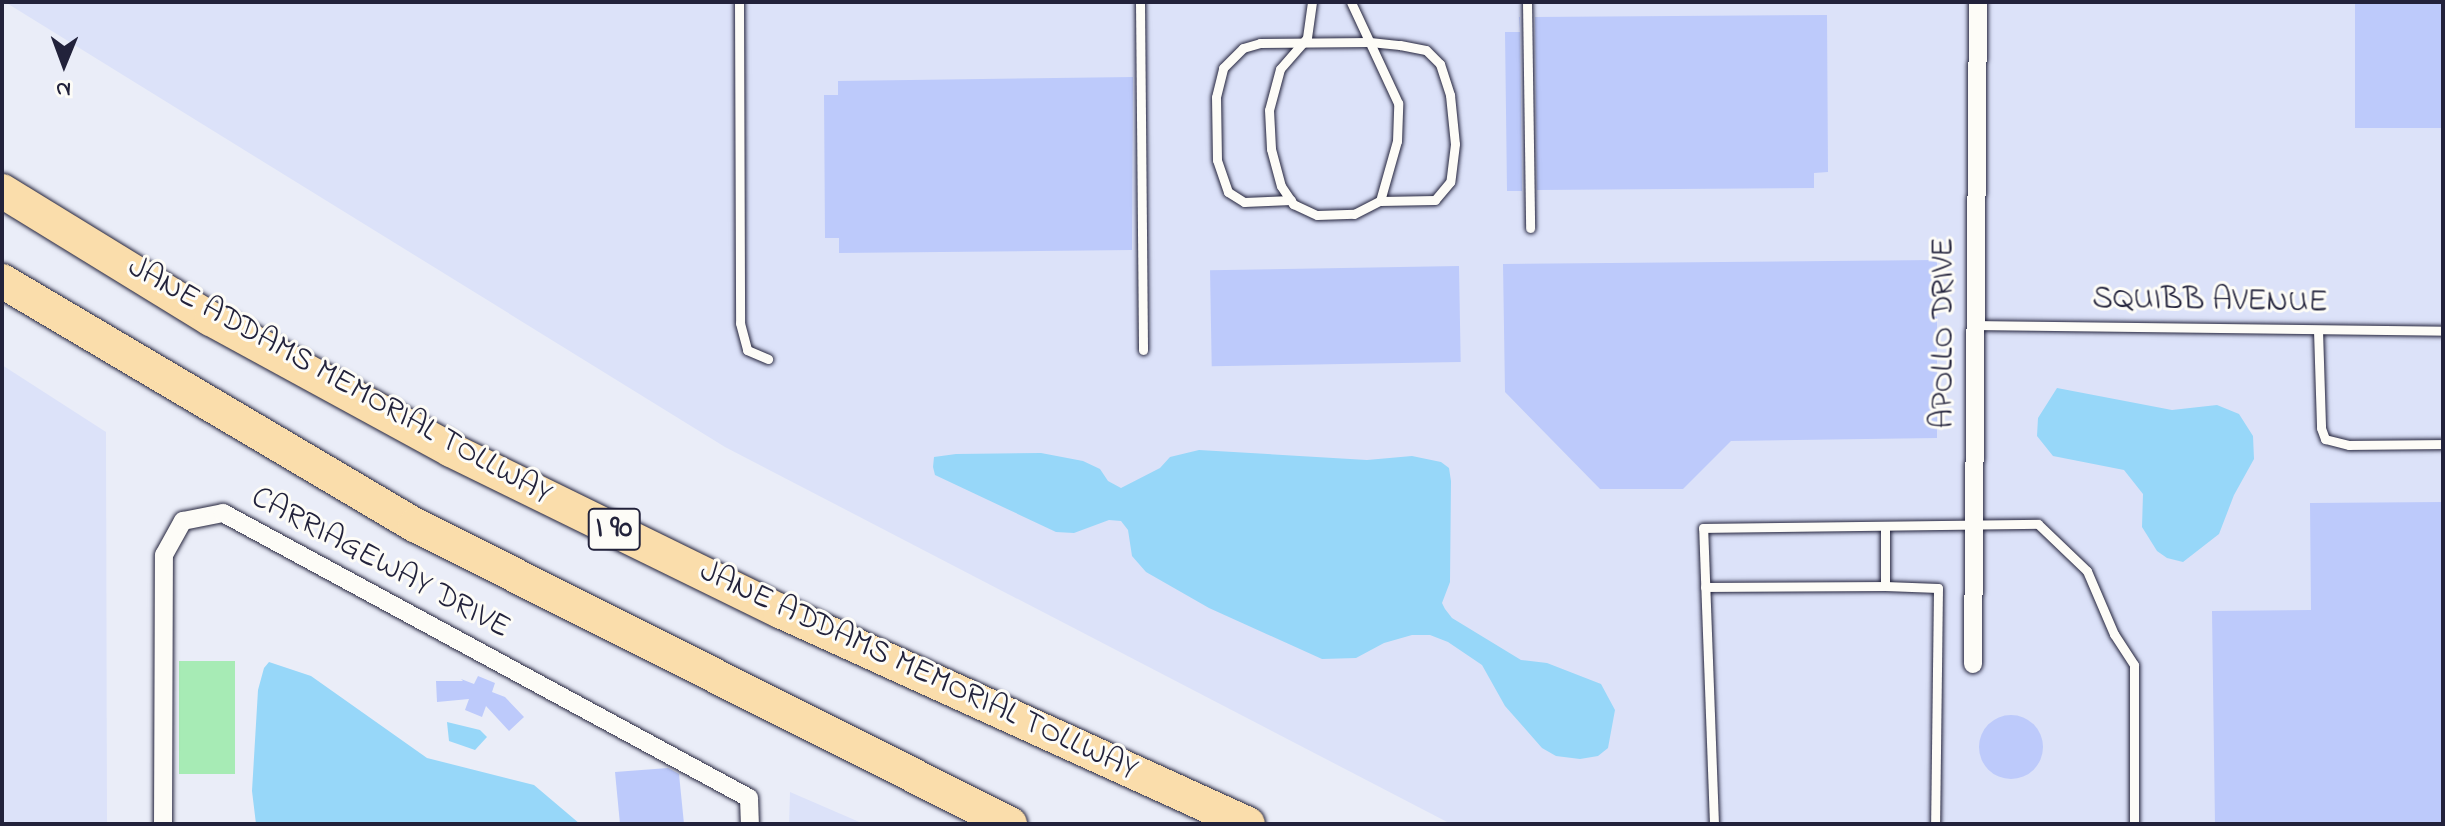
<!DOCTYPE html>
<html>
<head>
<meta charset="utf-8">
<style>
  body { margin:0 }
  #map { position:relative; width:2445px; height:826px; overflow:hidden; background:#eaedf8; font-family:"Indie Flower",sans-serif }
  div>[style] { position:absolute }
  [style*='--x'] { left:calc(var(--x)*1px); top:calc(var(--y)*1px); width:calc(var(--w)*1px); rotate:calc(var(--a)*1deg) }
  .built>* { inset:0; background:#dce2f9 }
  .green>* { inset:0; background:#a7ebb5; transform-origin:0 0 }
  .water>* { inset:0; background:#97d7f9 }
  .building>* { inset:0; background:#bdcafb; transform-origin:0 0 }
  .round { border-radius:50% }
  .roads { filter:drop-shadow(0 0 2px #22223b) drop-shadow(0 0 2px #22223b) }
  .lane>* { height:9px; margin:-4.5px; padding:0 4.5px; transform-origin:4.5px; border-radius:4.5px; background:#fdfcf7 }
  .street>* { height:18px; margin:-9px; padding:0 9px; transform-origin:9px; border-radius:9px; background:#fdfcf7 }
  .highway>* { height:34px; margin:-17px; padding:0 17px; transform-origin:17px; border-radius:17px; background:#faddab }
  span { translate:-50% -50%; white-space:nowrap; text-align:center; line-height:1.15; -webkit-text-stroke:6px #fdfcf7; paint-order:stroke }
  .shield-label span { padding:2px 6px; background:#fdfcf7; border:2px solid; border-radius:6px; -webkit-text-stroke-width:0 }
  .shield-label { font-size:30px; color:#22223b; font-weight:700 }
  .street-label { font-size:32px; color:#22223b }
  .frame { position:absolute; inset:0; border:4px solid #22223b; pointer-events:none }
  .north { position:absolute; left:24px; top:24px; width:80px; height:80px; -webkit-text-stroke:6px #fdfcf7; paint-order:stroke; rotate:181deg; font-size:22px; font-weight:700; line-height:32px; text-align:center; color:#22223b }
  .north::after { content:''; display:block; margin:auto; width:28px; height:36px; background:#22223b; clip-path:polygon(50% 0,100% 100%,50% 72%,0 100%) }
</style>
</head>
<body>
<div id="map">
  <div class="built">
    <i style="clip-path:polygon(5px 2px,2443px 2px,2443px 824px,1451px 824px,725px 447px)"></i>
    <i style="clip-path:polygon(2px 365px,106px 432px,107px 824px,2px 824px)"></i>
    <i style="clip-path:polygon(790px 792px,864px 824px,789px 824px)"></i>
  </div>
  <div class="green">
    <i style="left:179px;top:661px;width:56px;height:113px"></i>
  </div>
  <div class="water">
    <i style="clip-path:polygon(2057px 388px,2172px 410px,2217px 405px,2239px 414px,2253px 436px,2254px 459px,2234px 495px,2219px 534px,2183px 562px,2167px 558px,2157px 551px,2142px 527px,2143px 494px,2124px 470px,2053px 456px,2037px 436px,2038px 418px)"></i>
    <i style="clip-path:polygon(1199px 450px,1367px 460px,1412px 456px,1441px 462px,1449px 468px,1451px 481px,1450px 582px,1442px 603px,1445px 609px,1452px 618px,1521px 660px,1547px 663px,1601px 684px,1615px 710px,1608px 748px,1598px 756px,1580px 759px,1556px 756px,1542px 748px,1505px 706px,1482px 665px,1448px 642px,1430px 635px,1412px 635px,1384px 643px,1356px 658px,1322px 659px,1209px 608px,1146px 572px,1132px 556px,1128px 530px,1121px 521px,1109px 520px,1074px 533px,1056px 532px,935px 475px,933px 467px,934px 457px,956px 454px,1041px 453px,1083px 461px,1100px 469px,1108px 481px,1121px 488px,1160px 468px,1170px 457px)"></i>
    <i style="clip-path:polygon(269px 662px,311px 676px,427px 758px,534px 785px,580px 824px,256px 824px,252px 791px,258px 690px,264px 668px)"></i>
    <i style="clip-path:polygon(447px 722px,480px 730px,487px 737px,475px 750px,449px 741px)"></i>
  </div>
  <div class="building">
    <i style="left:2355px;top:2px;width:88px;height:126px"></i>
    <i style="clip-path:polygon(1827px 15px,1828px 172px,1814px 173px,1814px 188px,1537px 190px,1535px 17px)"></i>
    <i style="clip-path:polygon(1519px 17px,1520px 17px,1522px 191px,1507px 191px,1505px 32px,1520px 32px)"></i>
    <i style="clip-path:polygon(1133px 77px,1132px 250px,839px 253px,839px 238px,825px 238px,824px 95px,838px 95px,838px 81px)"></i>
    <i style="clip-path:polygon(1937px 260px,1937px 438px,1731px 441px,1683px 489px,1600px 489px,1505px 392px,1503px 264px)"></i>
    <i style="left:1459px;top:266px;width:96px;height:249px;rotate:89deg"></i>
    <i style="clip-path:polygon(2443px 502px,2443px 824px,2215px 824px,2212px 611px,2311px 610px,2310px 503px)"></i>
    <i style="clip-path:polygon(478px 676px,495px 683px,492px 692px,505px 697px,524px 717px,509px 731px,486px 706px,482px 717px,465px 710px,469px 699px,437px 702px,436px 681px,463px 681px,461px 679px,474px 684px)"></i>
    <i class="round" style="left:1979px;top:715px;width:64px;height:64px"></i>
    <i style="clip-path:polygon(668px 768px,679px 774px,684px 824px,620px 824px,615px 772px)"></i>
  </div>
  <div class="roads">
    <div class="lane">
      <i style="--x:739;--y:2;--w:321;--a:89.8"></i>
      <i style="--x:740;--y:323;--w:28;--a:75"></i>
      <i style="--x:747;--y:350;--w:23;--a:23"></i>
      <i style="--x:1140;--y:2;--w:348;--a:89.5"></i>
      <i style="--x:1312;--y:2;--w:36;--a:98"></i>
      <i style="--x:1307;--y:38;--w:41;--a:131.1"></i>
      <i style="--x:1280;--y:69;--w:42;--a:105"></i>
      <i style="--x:1269;--y:110;--w:39;--a:87"></i>
      <i style="--x:1271;--y:149;--w:38;--a:75"></i>
      <i style="--x:1281;--y:186;--w:22;--a:56"></i>
      <i style="--x:1293;--y:204;--w:26;--a:25"></i>
      <i style="--x:1317;--y:215;--w:37;--a:-2"></i>
      <i style="--x:1354;--y:214;--w:29;--a:-27"></i>
      <i style="--x:1380;--y:201;--w:62;--a:-74.2"></i>
      <i style="--x:1397;--y:141;--w:38;--a:-88"></i>
      <i style="--x:1398;--y:103;--w:111;--a:-115"></i>
      <i style="--x:1527;--y:2;--w:226;--a:89.2"></i>
      <i style="--x:1291;--y:200;--w:47;--a:177.6"></i>
      <i style="--x:1244;--y:202;--w:19;--a:-148"></i>
      <i style="--x:1228;--y:192;--w:34;--a:-109"></i>
      <i style="--x:1217;--y:160;--w:63;--a:-90.9"></i>
      <i style="--x:1216;--y:97;--w:30;--a:-76"></i>
      <i style="--x:1223;--y:68;--w:28;--a:-45"></i>
      <i style="--x:1243;--y:48;--w:18;--a:-16"></i>
      <i style="--x:1260;--y:43;--w:110;--a:-0.5"></i>
      <i style="--x:1370;--y:42;--w:30;--a:6"></i>
      <i style="--x:1400;--y:45;--w:26;--a:11"></i>
      <i style="--x:1426;--y:50;--w:20;--a:45"></i>
      <i style="--x:1440;--y:64;--w:33;--a:72"></i>
      <i style="--x:1450;--y:95;--w:49;--a:84.2"></i>
      <i style="--x:1455;--y:144;--w:38;--a:97"></i>
      <i style="--x:1450;--y:182;--w:23;--a:130"></i>
      <i style="--x:1435;--y:200;--w:55;--a:179"></i>
      <i style="--x:1976;--y:325;--w:467;--a:0.7"></i>
      <i style="--x:2318;--y:330;--w:98;--a:88.2"></i>
      <i style="--x:2321;--y:428;--w:12;--a:70"></i>
      <i style="--x:2325;--y:439;--w:25;--a:14"></i>
      <i style="--x:2349;--y:445;--w:94;--a:-0.6"></i>
      <i style="--x:1885;--y:526;--w:60;--a:90"></i>
      <i style="--x:1885;--y:586;--w:53;--a:2.2"></i>
      <i style="--x:1938;--y:588;--w:236;--a:90.7"></i>
      <i style="--x:1705;--y:587;--w:180;--a:-0.3"></i>
      <i style="--x:1714;--y:824;--w:296;--a:-92.1"></i>
      <i style="--x:1703;--y:528;--w:335;--a:-0.7"></i>
      <i style="--x:2038;--y:524;--w:68;--a:43.8"></i>
      <i style="--x:2087;--y:571;--w:69;--a:66.8"></i>
      <i style="--x:2114;--y:634;--w:37;--a:57"></i>
      <i style="--x:2134;--y:665;--w:159;--a:90"></i>
    </div>
    <div class="street">
      <i style="--x:1973;--y:664;--w:662;--a:-89.57"></i>
      <i style="--x:163;--y:824;--w:269;--a:-89.8"></i>
      <i style="--x:164;--y:555;--w:39;--a:-61"></i>
      <i style="--x:183;--y:521;--w:41;--a:-11.3"></i>
      <i style="--x:223;--y:513;--w:598;--a:28.45"></i>
      <i style="--x:749;--y:798;--w:26;--a:88"></i>
    </div>
    <div class="highway">
      <i style="--x:2;--y:191;--w:245;--a:31.5"></i>
      <i style="--x:211;--y:319;--w:273;--a:28.6"></i>
      <i style="--x:451;--y:450;--w:366;--a:26.1"></i>
      <i style="--x:780;--y:611;--w:514;--a:24.47"></i>
      <i style="--x:2;--y:281;--w:480;--a:30.6"></i>
      <i style="--x:415;--y:525;--w:666;--a:26.68"></i>
    </div>
  </div>
  <div class="shield-label">
    <span style="left:614px;top:529px">I 90</span>
  </div>
  <div class="street-label">
    <span style="left:2210px;top:302px;rotate:1deg">SQUIBB AVENUE</span>
    <span style="left:1945px;top:333px;rotate:-90deg">APOLLO DRIVE</span>
    <span style="left:339px;top:382px;rotate:29deg">JANE ADDAMS MEMORIAL TOLLWAY</span>
    <span style="left:380px;top:564px;rotate:28deg">CARRIAGEWAY DRIVE</span>
    <span style="left:918px;top:672px;rotate:25deg">JANE ADDAMS MEMORIAL TOLLWAY</span>
  </div>
  <div class="frame"></div>
  <div class="north">N</div>
</div>
</body>
</html>
